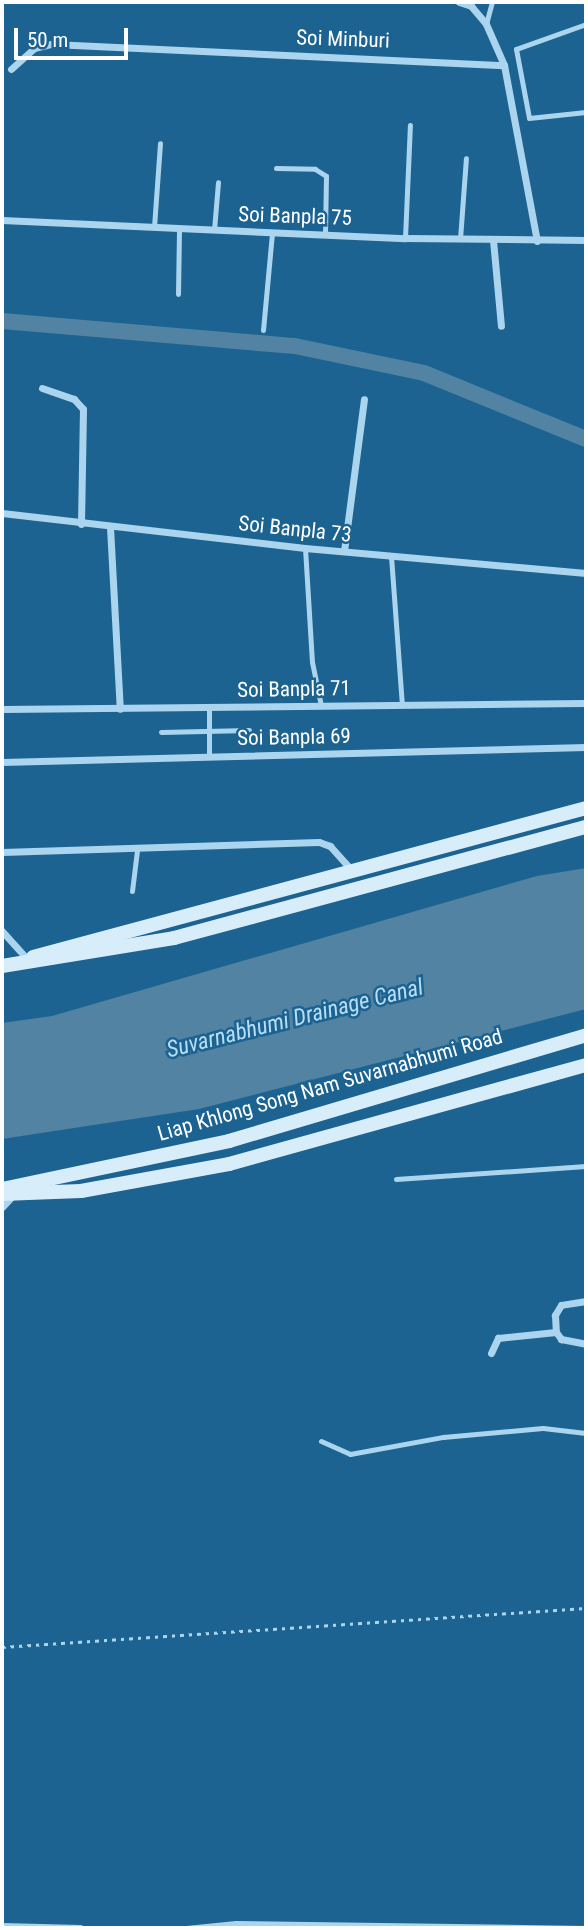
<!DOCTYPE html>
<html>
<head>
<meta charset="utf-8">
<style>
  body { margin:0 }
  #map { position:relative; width:588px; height:1930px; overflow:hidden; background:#1c6391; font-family:"Roboto Condensed",sans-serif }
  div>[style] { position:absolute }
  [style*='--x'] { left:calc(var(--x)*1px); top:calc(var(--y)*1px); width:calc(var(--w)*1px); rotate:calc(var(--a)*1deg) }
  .water>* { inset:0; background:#5283a2 }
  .canal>* { height:16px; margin:-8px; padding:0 8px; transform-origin:8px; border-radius:8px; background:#5283a2 }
  .path>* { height:2.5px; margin-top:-1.25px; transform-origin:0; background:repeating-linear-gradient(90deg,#abd5ee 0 3.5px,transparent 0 8.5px) }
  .lane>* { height:5px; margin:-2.5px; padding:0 2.5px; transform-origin:2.5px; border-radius:2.5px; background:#abd5ee }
  .street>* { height:7px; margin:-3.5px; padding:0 3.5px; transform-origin:3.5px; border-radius:3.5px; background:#abd5ee }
  .secondary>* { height:14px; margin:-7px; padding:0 7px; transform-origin:7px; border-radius:7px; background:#d8edfa }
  span { translate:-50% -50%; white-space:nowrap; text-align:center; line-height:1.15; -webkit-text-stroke:5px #1c6391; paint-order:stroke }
  .street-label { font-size:21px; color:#fff }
  .water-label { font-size:23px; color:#b8def5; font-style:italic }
  .frame { position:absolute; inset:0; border:4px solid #fff; pointer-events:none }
  .scale { position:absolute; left:14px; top:28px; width:114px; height:32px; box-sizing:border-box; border:4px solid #fff; border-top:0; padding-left:9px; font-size:21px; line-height:24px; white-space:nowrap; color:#fff; -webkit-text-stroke:5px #1c6391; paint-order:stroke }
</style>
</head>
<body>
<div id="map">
  <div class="water">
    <i style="clip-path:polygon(586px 868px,586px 1009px,199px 1109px,2px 1139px,2px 1023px,52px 1016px,537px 876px)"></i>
  </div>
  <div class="canal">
    <i style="--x:2;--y:321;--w:294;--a:4.9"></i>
    <i style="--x:295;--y:346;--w:132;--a:11.8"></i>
    <i style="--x:424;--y:373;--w:175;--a:22.2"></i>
  </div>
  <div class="path">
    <i style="--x:2;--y:1647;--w:585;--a:-3.82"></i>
  </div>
  <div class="lane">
    <i style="--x:486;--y:24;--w:23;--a:-75"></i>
    <i style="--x:586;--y:24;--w:74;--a:160.3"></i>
    <i style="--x:516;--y:49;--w:70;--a:79.3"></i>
    <i style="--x:529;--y:118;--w:57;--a:-6"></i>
    <i style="--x:276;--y:168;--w:39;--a:1"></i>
    <i style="--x:315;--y:169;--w:13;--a:32"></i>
    <i style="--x:326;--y:176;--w:59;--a:91"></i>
    <i style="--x:154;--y:227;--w:84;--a:-85.9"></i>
    <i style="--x:214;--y:230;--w:48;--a:-85.2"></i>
    <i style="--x:405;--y:238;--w:113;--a:-87.5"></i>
    <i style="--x:460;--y:239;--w:81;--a:-85.8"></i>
    <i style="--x:178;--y:294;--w:65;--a:-89.1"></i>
    <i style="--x:263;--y:330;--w:97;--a:-84.7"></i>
    <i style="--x:305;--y:548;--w:114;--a:86.5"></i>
    <i style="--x:312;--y:662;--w:45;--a:78.4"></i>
    <i style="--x:391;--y:556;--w:149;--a:85.8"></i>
    <i style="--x:161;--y:732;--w:88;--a:-1.3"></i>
    <i style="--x:209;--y:757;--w:49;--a:-90"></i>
    <i style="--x:132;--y:891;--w:41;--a:-83"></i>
    <i style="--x:396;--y:1179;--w:190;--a:-3.9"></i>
    <i style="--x:321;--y:1441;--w:32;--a:24"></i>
    <i style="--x:350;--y:1454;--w:95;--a:-10.4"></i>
    <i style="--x:443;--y:1437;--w:100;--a:-5.1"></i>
    <i style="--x:543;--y:1428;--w:43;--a:6.6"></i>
    <i style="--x:186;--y:1928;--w:50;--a:-5.7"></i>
    <i style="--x:236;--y:1923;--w:350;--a:0.8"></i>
  </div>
  <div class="street">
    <i style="--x:459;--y:2;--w:13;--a:18"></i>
    <i style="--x:471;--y:6;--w:23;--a:50"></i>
    <i style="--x:486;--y:24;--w:45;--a:66.3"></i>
    <i style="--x:11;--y:69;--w:31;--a:-42"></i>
    <i style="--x:34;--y:48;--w:18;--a:-13"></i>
    <i style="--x:52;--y:44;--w:452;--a:2.7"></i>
    <i style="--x:504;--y:65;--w:179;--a:79.4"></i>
    <i style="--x:2;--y:220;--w:403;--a:2.6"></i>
    <i style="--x:405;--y:238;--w:181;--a:0.6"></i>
    <i style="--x:493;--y:240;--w:86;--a:84.7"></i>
    <i style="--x:42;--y:388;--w:34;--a:19"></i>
    <i style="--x:74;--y:399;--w:13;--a:48"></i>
    <i style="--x:83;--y:409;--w:115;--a:91"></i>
    <i style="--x:2;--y:513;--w:305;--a:6.6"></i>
    <i style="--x:305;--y:548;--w:282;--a:5.1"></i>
    <i style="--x:110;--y:527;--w:182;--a:86.9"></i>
    <i style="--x:344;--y:551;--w:153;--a:-82.5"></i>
    <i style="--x:2;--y:709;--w:584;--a:-0.59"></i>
    <i style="--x:2;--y:762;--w:584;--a:-1.47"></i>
    <i style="--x:2;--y:852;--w:317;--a:-1.8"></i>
    <i style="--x:319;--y:842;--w:12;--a:20"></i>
    <i style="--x:330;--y:846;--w:31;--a:48"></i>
    <i style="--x:2;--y:931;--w:38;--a:48"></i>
    <i style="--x:2;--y:1207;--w:16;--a:-47"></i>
    <i style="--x:586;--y:1301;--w:25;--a:171"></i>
    <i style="--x:561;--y:1305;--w:12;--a:121"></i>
    <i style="--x:555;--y:1315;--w:17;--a:87"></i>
    <i style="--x:556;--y:1332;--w:9;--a:54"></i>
    <i style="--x:561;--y:1339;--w:25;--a:11"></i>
    <i style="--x:491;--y:1353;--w:17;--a:-65"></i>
    <i style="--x:498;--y:1338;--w:58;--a:-5.9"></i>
    <i style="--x:2;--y:1926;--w:78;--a:1.5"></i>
  </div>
  <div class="secondary">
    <i style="--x:33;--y:957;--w:573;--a:-15.08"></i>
    <i style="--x:2;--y:966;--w:174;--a:-9.2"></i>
    <i style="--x:174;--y:938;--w:427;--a:-15.1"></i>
    <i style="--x:2;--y:1189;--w:232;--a:-11.9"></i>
    <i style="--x:229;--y:1141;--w:372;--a:-16.5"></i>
    <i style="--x:2;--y:1194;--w:79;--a:-2.2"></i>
    <i style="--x:81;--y:1191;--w:150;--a:-10.3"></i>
    <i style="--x:229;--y:1164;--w:370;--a:-15.5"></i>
  </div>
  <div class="street-label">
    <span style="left:343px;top:39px;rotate:2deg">Soi Minburi</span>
    <span style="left:295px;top:216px;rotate:2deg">Soi Banpla 75</span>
    <span style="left:295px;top:529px;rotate:6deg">Soi Banpla 73</span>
    <span style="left:294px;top:689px;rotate:-1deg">Soi Banpla 71</span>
    <span style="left:294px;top:737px;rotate:-1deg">Soi Banpla 69</span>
    <span style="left:330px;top:1085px;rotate:-16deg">Liap Khlong Song Nam Suvarnabhumi Road</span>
  </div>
  <div class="water-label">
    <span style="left:295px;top:1019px;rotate:-14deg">Suvarnabhumi Drainage Canal</span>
  </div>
  <div class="frame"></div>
  <div class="scale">50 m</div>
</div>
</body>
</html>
